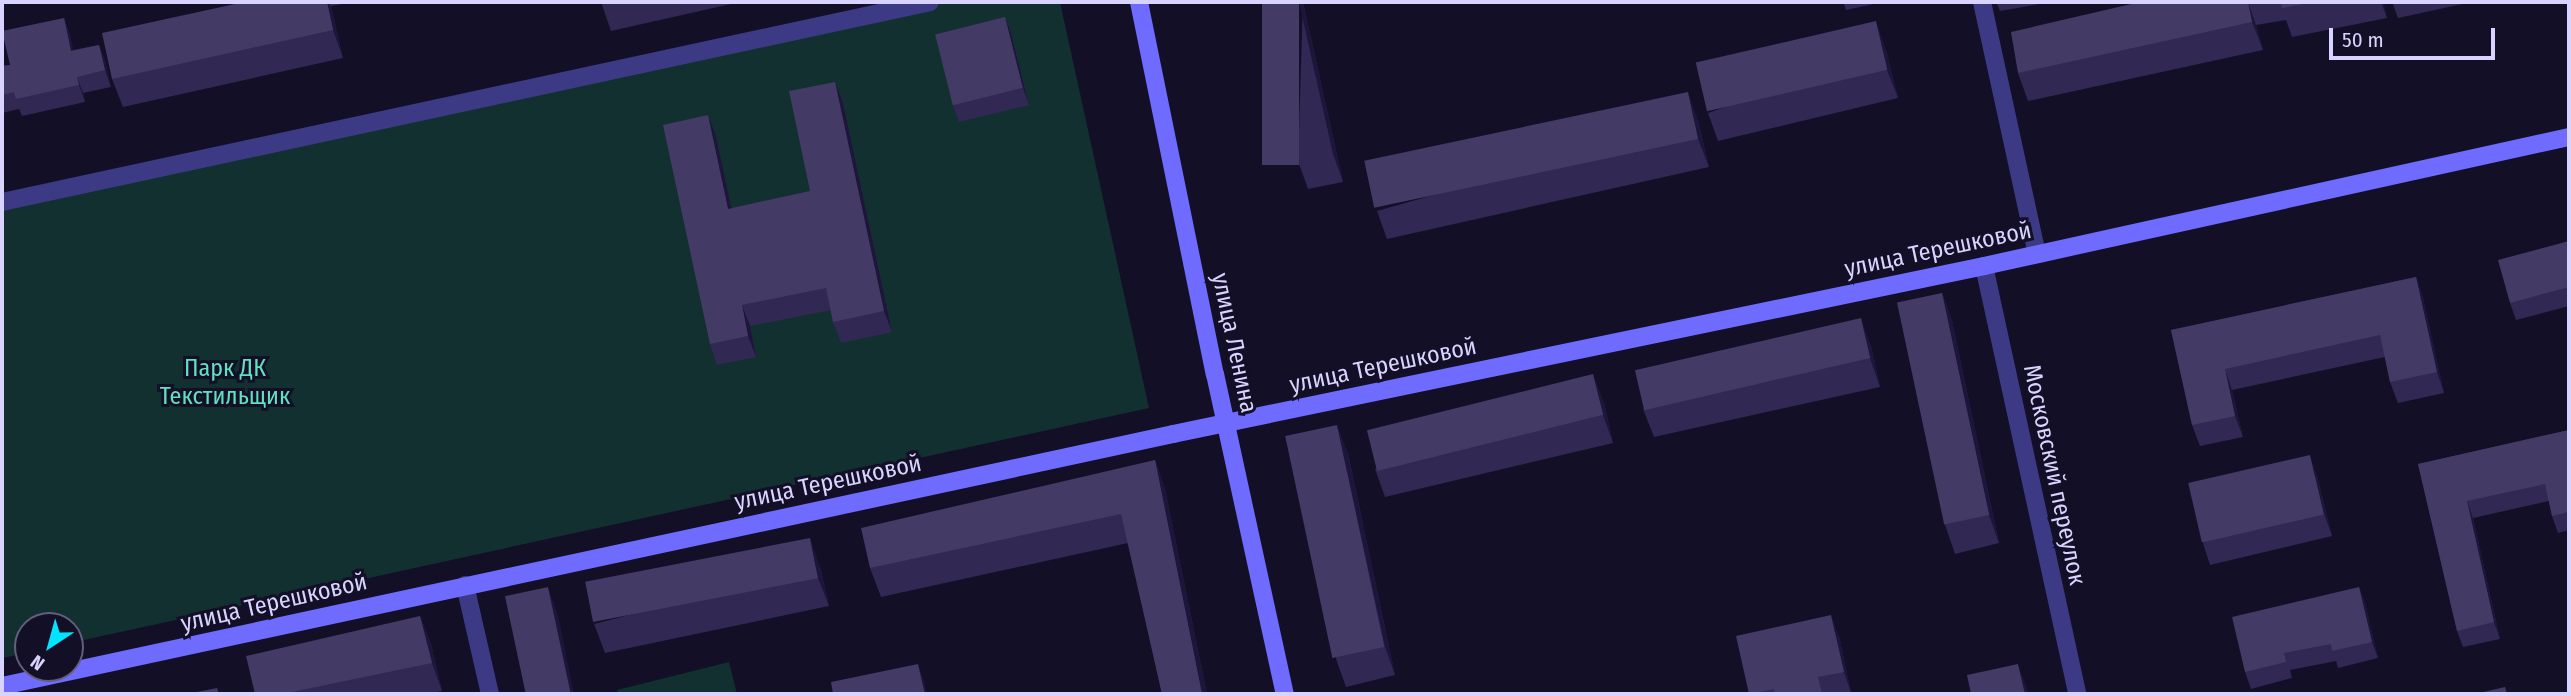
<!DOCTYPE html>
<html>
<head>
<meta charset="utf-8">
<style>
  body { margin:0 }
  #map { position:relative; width:2571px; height:696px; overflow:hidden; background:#130f26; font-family:"Fira Sans Condensed",sans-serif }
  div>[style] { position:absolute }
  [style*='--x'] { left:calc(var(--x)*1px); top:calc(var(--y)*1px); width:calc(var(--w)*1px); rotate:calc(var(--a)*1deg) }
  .green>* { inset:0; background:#12302f }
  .street>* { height:18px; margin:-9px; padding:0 9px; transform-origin:9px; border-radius:9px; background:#3d3a85 }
  .secondary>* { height:18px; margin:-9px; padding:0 9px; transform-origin:9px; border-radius:9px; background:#6f6bff }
  .wall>* { inset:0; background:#312854 }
  .shaded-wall>* { inset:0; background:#1d163a }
  .building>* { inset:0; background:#433a66; transform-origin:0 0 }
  span { translate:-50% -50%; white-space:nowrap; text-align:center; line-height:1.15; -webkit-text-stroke:6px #130f26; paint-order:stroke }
  .street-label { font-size:24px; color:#d9d4ff }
  .park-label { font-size:24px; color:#5fe0c0 }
  .frame { position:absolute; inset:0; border:4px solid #d9d4ff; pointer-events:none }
  .north { position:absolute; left:14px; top:612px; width:70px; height:70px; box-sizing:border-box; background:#130f26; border:2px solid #625e7d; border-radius:50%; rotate:216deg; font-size:19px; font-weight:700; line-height:28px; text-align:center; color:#d9d4ff }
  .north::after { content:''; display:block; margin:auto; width:24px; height:32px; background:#00e5ff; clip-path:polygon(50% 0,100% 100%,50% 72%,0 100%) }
  .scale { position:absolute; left:2329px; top:28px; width:166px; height:32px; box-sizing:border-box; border:4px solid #d9d4ff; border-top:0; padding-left:9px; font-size:21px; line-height:24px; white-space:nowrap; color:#d9d4ff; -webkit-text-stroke:5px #130f26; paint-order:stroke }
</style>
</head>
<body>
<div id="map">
  <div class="green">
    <i style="clip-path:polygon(940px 2px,1060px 2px,1149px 408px,70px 643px,70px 626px,28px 626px,28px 653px,2px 658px,2px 204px)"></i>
    <i style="clip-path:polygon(729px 662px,737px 694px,618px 694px,617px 690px)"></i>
  </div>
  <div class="street">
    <i style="--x:1982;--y:2;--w:258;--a:77.7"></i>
    <i style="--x:2;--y:202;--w:949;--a:-12.16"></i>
    <i style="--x:1984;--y:266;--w:438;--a:77.7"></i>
    <i style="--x:465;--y:585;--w:112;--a:77.1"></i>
  </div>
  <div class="secondary">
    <i style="--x:1139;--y:2;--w:380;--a:78.5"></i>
    <i style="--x:1215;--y:374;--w:328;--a:77.7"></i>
    <i style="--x:2;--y:686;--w:1198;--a:-12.14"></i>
    <i style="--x:1173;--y:434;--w:828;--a:-11.7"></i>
    <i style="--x:1984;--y:266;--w:599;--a:-12.44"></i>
  </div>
  <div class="wall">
    <i style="clip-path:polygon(244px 2px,353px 2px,331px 6px,343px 58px,123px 107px,112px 79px)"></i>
    <i style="clip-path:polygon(601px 2px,740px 2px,611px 31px)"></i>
    <i style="clip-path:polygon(1303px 2px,1343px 182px,1308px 189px,1298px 161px)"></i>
    <i style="clip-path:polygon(1843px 2px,1883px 2px,1846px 10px)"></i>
    <i style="clip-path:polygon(1996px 2px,2050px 2px,2000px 11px)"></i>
    <i style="clip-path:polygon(2140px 2px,2383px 2px,2387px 18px,2292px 37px,2286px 20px,2256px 25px,2263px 50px,2028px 101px,2018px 73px)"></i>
    <i style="clip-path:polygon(2392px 2px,2472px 2px,2398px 18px)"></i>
    <i style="clip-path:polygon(1005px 17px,1011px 33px,1029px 105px,959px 122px,953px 106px)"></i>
    <i style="clip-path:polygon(64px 18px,70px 35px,73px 50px,99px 45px,105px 61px,111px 87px,83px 93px,85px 102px,22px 116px,19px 109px,2px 113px,2px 66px,10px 65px)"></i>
    <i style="clip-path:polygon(1886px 50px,1898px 98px,1718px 141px,1708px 113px)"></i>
    <i style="clip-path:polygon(835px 82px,843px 103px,892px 332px,841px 343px,833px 322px,831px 310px,750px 326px,756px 357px,717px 365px,710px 344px,716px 136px,731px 208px,810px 191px)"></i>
    <i style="clip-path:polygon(1698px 120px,1709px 167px,1387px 239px,1377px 211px)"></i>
    <i style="clip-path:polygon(2569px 241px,2569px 306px,2516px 320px,2510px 303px)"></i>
    <i style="clip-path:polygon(2416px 277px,2423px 298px,2444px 393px,2398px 403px,2390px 382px,2385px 357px,2232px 390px,2243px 437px,2200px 446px,2192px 425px,2171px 330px)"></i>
    <i style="clip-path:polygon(1942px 293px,1952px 321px,1999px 543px,1955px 554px,1945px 525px)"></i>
    <i style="clip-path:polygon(1871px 346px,1880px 387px,1654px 437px,1643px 409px)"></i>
    <i style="clip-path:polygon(1604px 402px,1613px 443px,1385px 497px,1375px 469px)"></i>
    <i style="clip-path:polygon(2569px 430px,2569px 530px,2558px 533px,2552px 516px,2549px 501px,2473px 518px,2500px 639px,2463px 647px,2457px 631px,2418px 464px)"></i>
    <i style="clip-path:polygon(1348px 453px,1395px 675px,1346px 687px,1336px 659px)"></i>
    <i style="clip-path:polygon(1155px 460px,1165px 489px,1207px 694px,1162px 694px,1128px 543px,881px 597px,870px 568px)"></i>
    <i style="clip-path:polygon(2317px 476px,2332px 536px,2210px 565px,2203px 543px)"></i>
    <i style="clip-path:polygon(820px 566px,829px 606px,605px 653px,594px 624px)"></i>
    <i style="clip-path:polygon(2359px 587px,2365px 603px,2378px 658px,2338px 668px,2336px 661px,2290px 670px,2292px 678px,2251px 689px,2245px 672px)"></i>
    <i style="clip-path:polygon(420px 616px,431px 644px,442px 691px,427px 694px,255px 694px)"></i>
    <i style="clip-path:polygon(1839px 636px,1851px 693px,1846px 694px,1749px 694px)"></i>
  </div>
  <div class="shaded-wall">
    <i style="clip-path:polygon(327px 2px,329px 2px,333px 13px,343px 58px,333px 30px)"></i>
    <i style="clip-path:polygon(1299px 2px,1303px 2px,1343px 182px,1333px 154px)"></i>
    <i style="clip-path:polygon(2248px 2px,2256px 25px,2263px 50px,2252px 22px)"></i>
    <i style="clip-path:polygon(2381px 2px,2383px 2px,2387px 18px)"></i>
    <i style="clip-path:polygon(1005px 17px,1011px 33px,1029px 105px,1023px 88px)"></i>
    <i style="clip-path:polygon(64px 18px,70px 35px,77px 67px,71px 51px)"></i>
    <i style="clip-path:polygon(1876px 21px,1886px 50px,1898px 98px,1887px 70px)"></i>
    <i style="clip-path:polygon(99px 45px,105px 61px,111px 87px,105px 70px)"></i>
    <i style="clip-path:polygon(77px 77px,83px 93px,85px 102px,79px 85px)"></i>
    <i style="clip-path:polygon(835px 82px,843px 103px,892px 332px,884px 311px)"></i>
    <i style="clip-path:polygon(1688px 92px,1698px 120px,1709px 167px,1698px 139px)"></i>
    <i style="clip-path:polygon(708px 115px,716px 136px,736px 230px,728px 209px)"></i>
    <i style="clip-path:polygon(2416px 277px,2423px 298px,2444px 393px,2437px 372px)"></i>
    <i style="clip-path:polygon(1942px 293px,1952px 321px,1999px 543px,1989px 515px)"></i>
    <i style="clip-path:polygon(742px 305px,750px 326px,756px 357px,748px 336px)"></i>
    <i style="clip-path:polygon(1861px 318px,1871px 346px,1880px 387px,1870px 358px)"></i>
    <i style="clip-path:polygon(2225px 369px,2232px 390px,2243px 437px,2235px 416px)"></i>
    <i style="clip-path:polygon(1593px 374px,1604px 402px,1613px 443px,1603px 415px)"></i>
    <i style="clip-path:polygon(1337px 425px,1348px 453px,1395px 675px,1385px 647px)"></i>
    <i style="clip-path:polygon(2310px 455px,2317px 476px,2332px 536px,2324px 514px)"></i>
    <i style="clip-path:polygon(1155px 460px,1165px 489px,1207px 694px,1202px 694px)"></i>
    <i style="clip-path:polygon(2467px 501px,2473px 518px,2500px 639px,2494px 622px)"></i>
    <i style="clip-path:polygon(810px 538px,820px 566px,829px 606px,818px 578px)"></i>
    <i style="clip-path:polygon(548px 587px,558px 615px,574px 694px,570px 694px)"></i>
    <i style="clip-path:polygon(2359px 587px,2365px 603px,2378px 658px,2372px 642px)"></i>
    <i style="clip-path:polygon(1831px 615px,1839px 636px,1851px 693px,1844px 672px)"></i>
    <i style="clip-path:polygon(420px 616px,431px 644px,442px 691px,432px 663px)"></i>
    <i style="clip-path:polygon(918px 664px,924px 680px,927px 694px,925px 694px)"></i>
    <i style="clip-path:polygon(2018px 664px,2029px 694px,2025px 694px)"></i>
  </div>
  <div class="building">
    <i style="clip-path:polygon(244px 2px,327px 2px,333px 30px,112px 79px,102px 33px)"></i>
    <i style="left:1262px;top:2px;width:37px;height:163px"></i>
    <i style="clip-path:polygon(2140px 2px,2248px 2px,2252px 22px,2018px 73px,2011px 32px)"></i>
    <i style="clip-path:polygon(2281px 2px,2315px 2px,2282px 8px)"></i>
    <i style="left:1005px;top:17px;width:73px;height:72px;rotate:76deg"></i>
    <i style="clip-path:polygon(64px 18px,71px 51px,99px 45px,105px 70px,77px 77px,79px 85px,16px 99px,14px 92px,2px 95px,2px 66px,10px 65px,2px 31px)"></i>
    <i style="left:1876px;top:21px;width:50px;height:185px;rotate:77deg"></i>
    <i style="clip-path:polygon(835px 82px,884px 311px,833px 322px,826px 288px,742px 305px,748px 336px,710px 344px,663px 125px,708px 115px,728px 209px,810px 191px,789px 91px)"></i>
    <i style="left:1688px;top:92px;width:48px;height:331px;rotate:78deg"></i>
    <i style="clip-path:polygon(2569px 241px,2569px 287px,2510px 303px,2498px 260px)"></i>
    <i style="clip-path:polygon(2416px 277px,2437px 372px,2390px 382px,2380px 335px,2225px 369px,2235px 416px,2192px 425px,2171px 330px)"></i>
    <i style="left:1942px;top:293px;width:227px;height:46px;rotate:78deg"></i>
    <i style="left:1861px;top:318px;width:41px;height:232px;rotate:77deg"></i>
    <i style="left:1593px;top:374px;width:42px;height:233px;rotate:76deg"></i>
    <i style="left:1337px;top:425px;width:227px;height:53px;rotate:78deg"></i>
    <i style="clip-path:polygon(2569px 430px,2569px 512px,2552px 516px,2545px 484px,2467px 501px,2494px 622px,2457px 631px,2418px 464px)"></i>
    <i style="left:2310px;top:455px;width:61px;height:125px;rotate:77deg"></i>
    <i style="clip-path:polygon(1155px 460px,1202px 694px,1162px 694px,1121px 514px,870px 568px,861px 528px)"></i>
    <i style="left:810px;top:538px;width:41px;height:229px;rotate:79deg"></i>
    <i style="left:548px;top:587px;width:109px;height:44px;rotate:78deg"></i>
    <i style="clip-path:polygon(2359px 587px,2372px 642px,2332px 651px,2331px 644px,2284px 653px,2286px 662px,2245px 672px,2232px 617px)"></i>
    <i style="clip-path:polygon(1831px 615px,1844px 672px,1818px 677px,1822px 694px,1775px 694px,1774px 689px,1749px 694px,1736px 636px)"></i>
    <i style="clip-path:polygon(420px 616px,432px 663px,282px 694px,255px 694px,246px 656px)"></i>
    <i style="clip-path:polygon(918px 664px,925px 694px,833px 694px,831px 682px)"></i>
    <i style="clip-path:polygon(2018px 664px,2025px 694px,1971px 694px,1967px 675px)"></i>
    <i style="clip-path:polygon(2505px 687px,2507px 694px,2475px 694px)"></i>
    <i style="clip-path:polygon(217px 688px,219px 694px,187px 694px)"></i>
  </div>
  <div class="street-label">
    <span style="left:1938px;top:250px;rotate:-12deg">улица Терешковой</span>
    <span style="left:1234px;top:343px;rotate:78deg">улица Ленина</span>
    <span style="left:1383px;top:366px;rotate:-12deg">улица Терешковой</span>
    <span style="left:2054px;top:475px;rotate:78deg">Московский переулок</span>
    <span style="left:828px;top:483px;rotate:-12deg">улица Терешковой</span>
    <span style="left:274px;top:603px;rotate:-13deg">улица Терешковой</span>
  </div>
  <div class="park-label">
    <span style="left:225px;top:383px">Парк ДК<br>Текстильщик</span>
  </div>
  <div class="frame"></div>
  <div class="north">N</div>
  <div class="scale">50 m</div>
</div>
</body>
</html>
